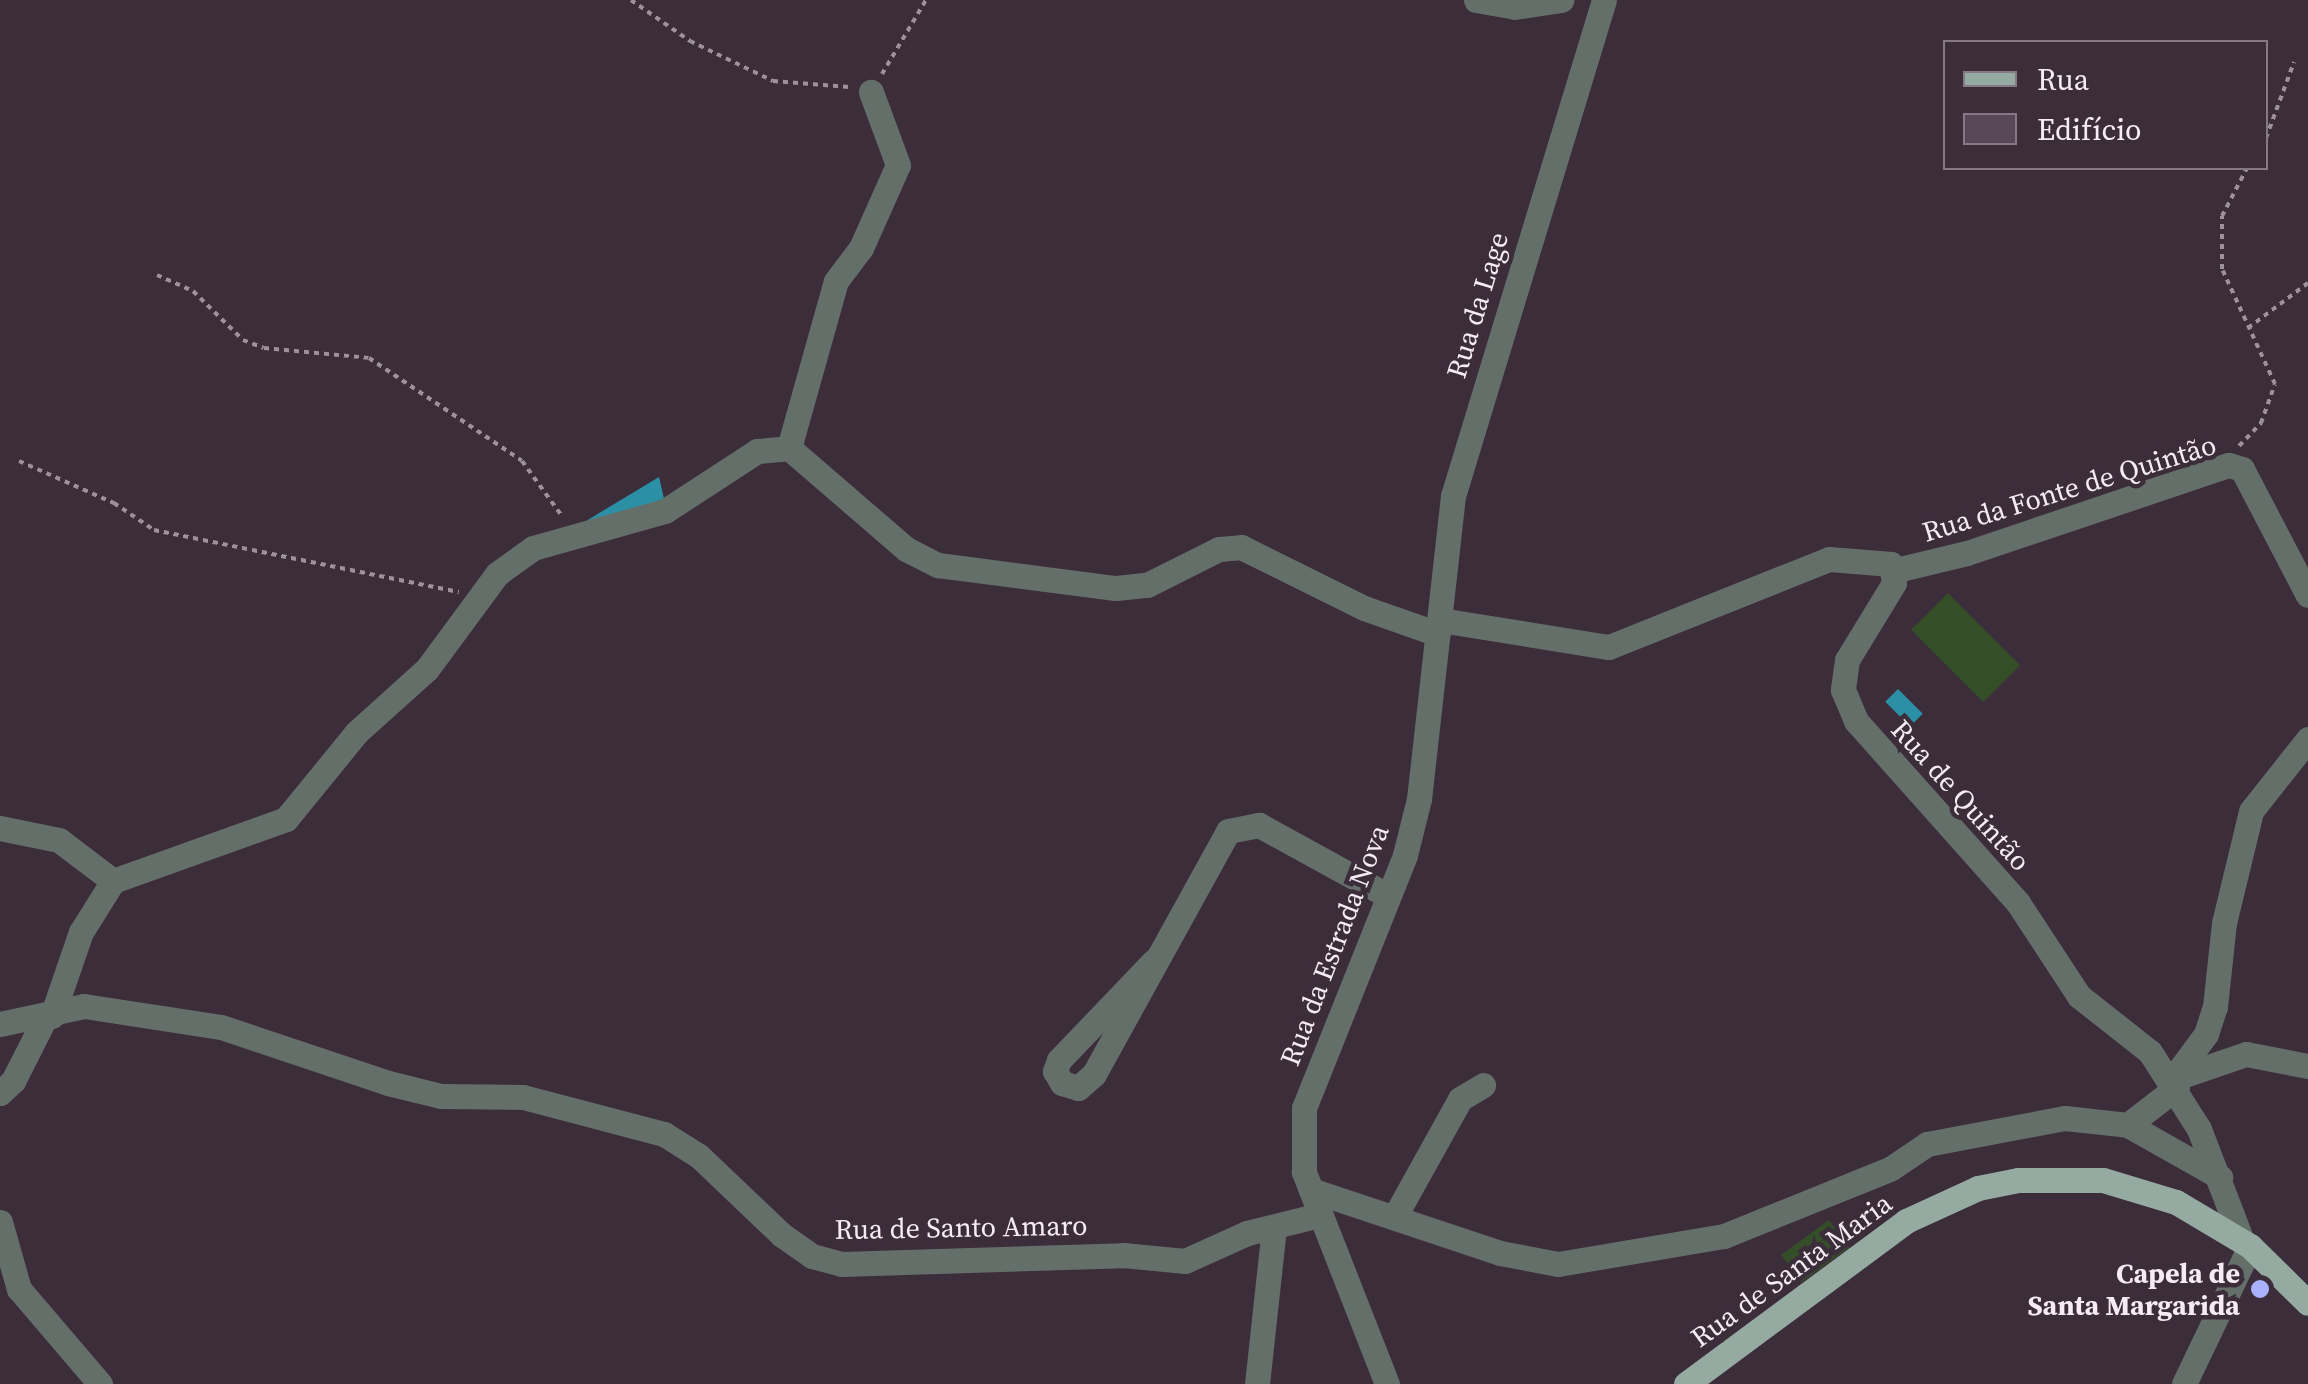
<!DOCTYPE html>
<html>
<head>
<meta charset="utf-8">
<style>
  body { margin:0 }
  #map { position:relative; width:2308px; height:1384px; overflow:hidden; background:#3c2d3b; font-family:"Source Serif 4",serif }
  div>[style] { position:absolute }
  [style*='--x'] { left:calc(var(--x)*1px); top:calc(var(--y)*1px); width:calc(var(--w)*1px); rotate:calc(var(--a)*1deg) }
  .green>* { inset:0; background:#344f27; transform-origin:0 0 }
  .water>* { inset:0; background:#2b8fa6; transform-origin:0 0 }
  .building>* { inset:0; background:#584757 }
  .path>* { height:4px; margin-top:-2px; transform-origin:0; background:repeating-linear-gradient(90deg,#9d919d 0 5px,transparent 0 10px) }
  .minor>* { height:25px; margin:-12.5px; padding:0 12.5px; transform-origin:12.5px; border-radius:12.5px; background:#656f6a }
  .major>* { height:25px; margin:-12.5px; padding:0 12.5px; transform-origin:12.5px; border-radius:12.5px; background:#95aba1 }
  .dots>* { width:28px; height:28px; translate:-50% -50%; box-sizing:border-box; border:5px solid #3c2d3b; border-radius:50% }
  span { translate:-50% -50%; white-space:nowrap; text-align:center; line-height:1.15; -webkit-text-stroke:9px #3c2d3b; paint-order:stroke }
  .street-label { font-size:28px; color:#f6ecf6 }
  .poi-label { font-size:28px; color:#f6ecf6; font-weight:700 }
  .right { translate:-100% -50%; text-align:right }
  .legend { position:absolute; left:1943px; top:40px; width:325px; height:130px; box-sizing:border-box; background:#3c2d3b; border:2px solid #867986; margin:0; padding:12px 18px; list-style:none; font-size:30px; color:#f6ecf6 }
  .legend li { display:flex; align-items:center; gap:20px; height:50px }
  .legend b { width:50px; border:2px solid #867986 }
</style>
</head>
<body>
<div id="map">
  <div class="green">
    <i style="left:1948px;top:593px;width:102px;height:52px;rotate:45deg"></i>
    <i style="left:1829px;top:1220px;width:34px;height:59px;rotate:54deg"></i>
  </div>
  <div class="water">
    <i style="clip-path:polygon(659px 477px,665px 503px,586px 521px)"></i>
    <i style="left:1898px;top:689px;width:35px;height:18px;rotate:45deg"></i>
  </div>
  <div class="building">
    <i style="clip-path:polygon(2259px 1277px,2270px 1289px,2258px 1303px,2247px 1293px)"></i>
  </div>
  <div class="path">
    <i style="--x:631;--y:0;--w:72;--a:34.8"></i>
    <i style="--x:690;--y:41;--w:92;--a:25.7"></i>
    <i style="--x:773;--y:81;--w:76;--a:4.5"></i>
    <i style="--x:882;--y:74;--w:86;--a:-59.3"></i>
    <i style="--x:2266;--y:138;--w:81;--a:-69.8"></i>
    <i style="--x:157;--y:275;--w:39;--a:24"></i>
    <i style="--x:193;--y:291;--w:70;--a:44.4"></i>
    <i style="--x:243;--y:340;--w:22;--a:21"></i>
    <i style="--x:264;--y:348;--w:105;--a:5.4"></i>
    <i style="--x:369;--y:358;--w:184;--a:33.9"></i>
    <i style="--x:522;--y:461;--w:68;--a:54"></i>
    <i style="--x:2248;--y:328;--w:75;--a:-36.9"></i>
    <i style="--x:2239;--y:446;--w:32;--a:-46"></i>
    <i style="--x:2261;--y:423;--w:41;--a:-70.3"></i>
    <i style="--x:2275;--y:384;--w:127;--a:-114.7"></i>
    <i style="--x:2222;--y:269;--w:53;--a:-90"></i>
    <i style="--x:2222;--y:216;--w:54;--a:-62.5"></i>
    <i style="--x:19;--y:461;--w:104;--a:23.9"></i>
    <i style="--x:114;--y:503;--w:48;--a:34"></i>
    <i style="--x:154;--y:530;--w:311;--a:11.5"></i>
  </div>
  <div class="minor">
    <i style="--x:1476;--y:0;--w:39;--a:10"></i>
    <i style="--x:1514;--y:7;--w:48;--a:-8.5"></i>
    <i style="--x:789;--y:448;--w:173;--a:-74.3"></i>
    <i style="--x:836;--y:281;--w:41;--a:-52.9"></i>
    <i style="--x:861;--y:248;--w:91;--a:-66"></i>
    <i style="--x:898;--y:165;--w:78;--a:-110.3"></i>
    <i style="--x:1892;--y:571;--w:77;--a:-13.5"></i>
    <i style="--x:1967;--y:553;--w:276;--a:-18.6"></i>
    <i style="--x:2229;--y:465;--w:14;--a:17"></i>
    <i style="--x:2242;--y:469;--w:142;--a:62.4"></i>
    <i style="--x:1440;--y:620;--w:171;--a:9.1"></i>
    <i style="--x:1609;--y:647;--w:237;--a:-21.8"></i>
    <i style="--x:1829;--y:559;--w:62;--a:4.6"></i>
    <i style="--x:1891;--y:564;--w:19;--a:81"></i>
    <i style="--x:1894;--y:583;--w:90;--a:121.4"></i>
    <i style="--x:1847;--y:660;--w:30;--a:98"></i>
    <i style="--x:1843;--y:690;--w:34;--a:67"></i>
    <i style="--x:1856;--y:721;--w:244;--a:48.3"></i>
    <i style="--x:2018;--y:903;--w:111;--a:56.7"></i>
    <i style="--x:2079;--y:996;--w:90;--a:38.3"></i>
    <i style="--x:2150;--y:1052;--w:91;--a:57.5"></i>
    <i style="--x:2199;--y:1129;--w:120;--a:69"></i>
    <i style="--x:0;--y:828;--w:60;--a:11.5"></i>
    <i style="--x:59;--y:840;--w:68;--a:37.2"></i>
    <i style="--x:1154;--y:961;--w:137;--a:133.8"></i>
    <i style="--x:1059;--y:1060;--w:12;--a:110"></i>
    <i style="--x:1055;--y:1071;--w:14;--a:60"></i>
    <i style="--x:1062;--y:1083;--w:17;--a:17"></i>
    <i style="--x:1078;--y:1088;--w:21;--a:-41"></i>
    <i style="--x:1094;--y:1074;--w:277;--a:-61.1"></i>
    <i style="--x:1228;--y:831;--w:32;--a:-11"></i>
    <i style="--x:1259;--y:825;--w:147;--a:28.8"></i>
    <i style="--x:52;--y:1016;--w:89;--a:-71"></i>
    <i style="--x:81;--y:932;--w:60;--a:-57.9"></i>
    <i style="--x:113;--y:881;--w:184;--a:-19.7"></i>
    <i style="--x:286;--y:819;--w:112;--a:-50.8"></i>
    <i style="--x:357;--y:732;--w:94;--a:-42"></i>
    <i style="--x:427;--y:669;--w:118;--a:-53.6"></i>
    <i style="--x:497;--y:574;--w:44;--a:-35.8"></i>
    <i style="--x:533;--y:548;--w:137;--a:-15.7"></i>
    <i style="--x:665;--y:511;--w:110;--a:-33.1"></i>
    <i style="--x:757;--y:451;--w:32;--a:-5"></i>
    <i style="--x:789;--y:448;--w:155;--a:40.8"></i>
    <i style="--x:906;--y:549;--w:36;--a:27"></i>
    <i style="--x:938;--y:565;--w:179;--a:7.4"></i>
    <i style="--x:1116;--y:588;--w:31;--a:-6"></i>
    <i style="--x:1147;--y:585;--w:80;--a:-26.6"></i>
    <i style="--x:1219;--y:549;--w:22;--a:-5"></i>
    <i style="--x:1241;--y:547;--w:137;--a:26.4"></i>
    <i style="--x:1364;--y:608;--w:78;--a:19.4"></i>
    <i style="--x:0;--y:1024;--w:86;--a:-12.1"></i>
    <i style="--x:84;--y:1006;--w:139;--a:8.7"></i>
    <i style="--x:221;--y:1027;--w:176;--a:18.5"></i>
    <i style="--x:388;--y:1083;--w:55;--a:13.8"></i>
    <i style="--x:441;--y:1096;--w:82;--a:0.7"></i>
    <i style="--x:523;--y:1097;--w:146;--a:14.7"></i>
    <i style="--x:664;--y:1134;--w:41;--a:32.2"></i>
    <i style="--x:699;--y:1156;--w:115;--a:43.6"></i>
    <i style="--x:782;--y:1235;--w:37;--a:35"></i>
    <i style="--x:812;--y:1256;--w:30;--a:15"></i>
    <i style="--x:841;--y:1264;--w:282;--a:-1.8"></i>
    <i style="--x:1123;--y:1255;--w:62;--a:5.5"></i>
    <i style="--x:1185;--y:1261;--w:68;--a:-24.3"></i>
    <i style="--x:1247;--y:1233;--w:74;--a:-14"></i>
    <i style="--x:2176;--y:1078;--w:74;--a:-18.9"></i>
    <i style="--x:2246;--y:1054;--w:63;--a:11"></i>
    <i style="--x:2172;--y:1080;--w:57;--a:-53.5"></i>
    <i style="--x:2206;--y:1034;--w:28;--a:-72"></i>
    <i style="--x:2215;--y:1007;--w:84;--a:-83.9"></i>
    <i style="--x:2224;--y:923;--w:115;--a:-76.4"></i>
    <i style="--x:2251;--y:811;--w:92;--a:-51.6"></i>
    <i style="--x:0;--y:1093;--w:18;--a:-43"></i>
    <i style="--x:13;--y:1081;--w:71;--a:-63.1"></i>
    <i style="--x:2128;--y:1125;--w:62;--a:-37.8"></i>
    <i style="--x:1311;--y:1190;--w:199;--a:18.4"></i>
    <i style="--x:1500;--y:1253;--w:59;--a:10.7"></i>
    <i style="--x:1558;--y:1264;--w:168;--a:-9.6"></i>
    <i style="--x:1724;--y:1236;--w:179;--a:-22"></i>
    <i style="--x:1890;--y:1169;--w:45;--a:-34"></i>
    <i style="--x:1927;--y:1144;--w:140;--a:-10.7"></i>
    <i style="--x:2065;--y:1118;--w:63;--a:6.3"></i>
    <i style="--x:2128;--y:1125;--w:106;--a:29.5"></i>
    <i style="--x:1395;--y:1216;--w:134;--a:-60.9"></i>
    <i style="--x:1460;--y:1099;--w:27;--a:-31"></i>
    <i style="--x:0;--y:1222;--w:70;--a:74.2"></i>
    <i style="--x:19;--y:1289;--w:125;--a:49.5"></i>
    <i style="--x:1257;--y:1384;--w:157;--a:-83.8"></i>
    <i style="--x:1387;--y:1384;--w:228;--a:-111.4"></i>
    <i style="--x:1304;--y:1172;--w:64;--a:-90"></i>
    <i style="--x:1304;--y:1108;--w:272;--a:-68.2"></i>
    <i style="--x:1405;--y:855;--w:58;--a:-76"></i>
    <i style="--x:1419;--y:799;--w:305;--a:-83.6"></i>
    <i style="--x:1453;--y:496;--w:518;--a:-73.07"></i>
    <i style="--x:2184;--y:1384;--w:153;--a:-64.4"></i>
  </div>
  <div class="major">
    <i style="--x:1686;--y:1384;--w:274;--a:-36.5"></i>
    <i style="--x:1906;--y:1221;--w:79;--a:-24.6"></i>
    <i style="--x:1978;--y:1188;--w:41;--a:-11.3"></i>
    <i style="--x:2018;--y:1180;--w:85;--a:0"></i>
    <i style="--x:2103;--y:1180;--w:76;--a:16.8"></i>
    <i style="--x:2176;--y:1202;--w:86;--a:30.7"></i>
    <i style="--x:2250;--y:1246;--w:81;--a:44.5"></i>
  </div>
  <div class="dots">
    <i style="left:2260px;top:1289px;background:#a9b0fc"></i>
  </div>
  <div class="street-label">
    <span style="left:1477px;top:305px;rotate:-73deg">Rua da Lage</span>
    <span style="left:2069px;top:488px;rotate:-17deg">Rua da Fonte de Quintão</span>
    <span style="left:1961px;top:795px;rotate:48deg">Rua de Quintão</span>
    <span style="left:1334px;top:945px;rotate:-69deg">Rua da Estrada Nova</span>
    <span style="left:961px;top:1227px;rotate:-1deg">Rua de Santo Amaro</span>
    <span style="left:1791px;top:1270px;rotate:-36deg">Rua de Santa Maria</span>
  </div>
  <div class="poi-label">
    <span class="right" style="left:2240px;top:1289px">Capela de<br>Santa Margarida</span>
  </div>
  <ul class="legend">
  <li><b style="height:12px;background:#95aba1"></b>Rua</li>
  <li><b style="height:28px;background:#584757"></b>Edifício</li>
  </ul>
</div>
</body>
</html>
